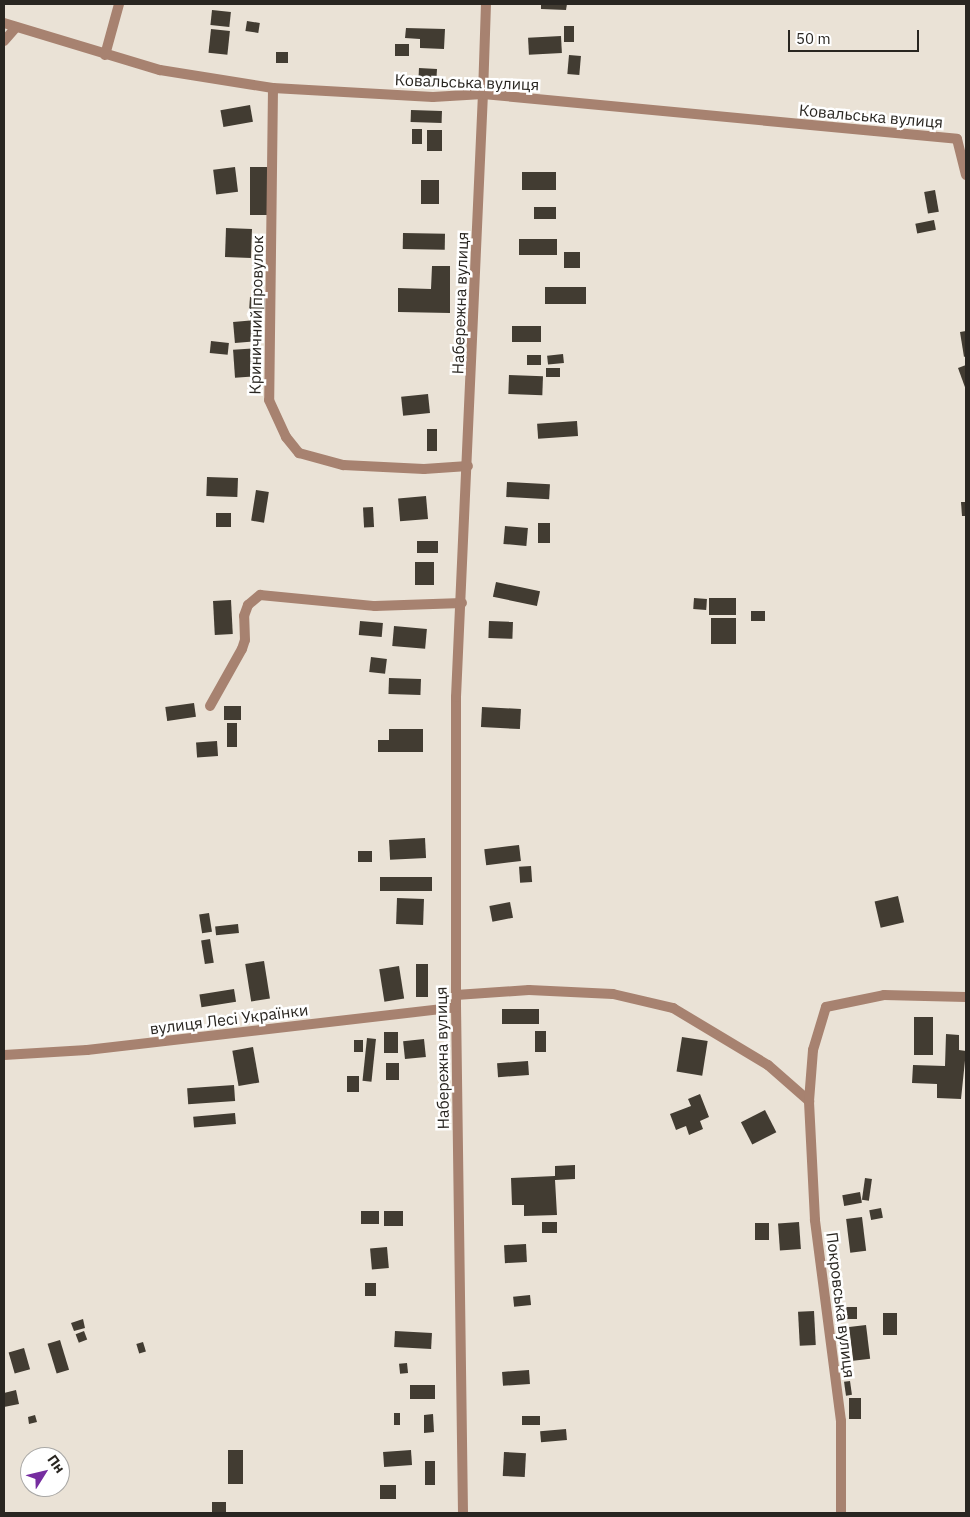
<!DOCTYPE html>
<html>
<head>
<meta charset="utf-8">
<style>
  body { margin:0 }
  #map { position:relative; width:970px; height:1517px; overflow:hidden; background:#eae2d6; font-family:"IBM Plex Sans",sans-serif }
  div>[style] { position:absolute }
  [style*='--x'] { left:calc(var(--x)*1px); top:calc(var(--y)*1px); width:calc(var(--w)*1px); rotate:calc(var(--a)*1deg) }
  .building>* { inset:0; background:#423c32; transform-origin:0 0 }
  .minor>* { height:10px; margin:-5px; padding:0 5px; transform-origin:5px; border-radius:5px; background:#a78270 }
  .tertiary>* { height:10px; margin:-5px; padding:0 5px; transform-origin:5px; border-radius:5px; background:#a78270 }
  span { translate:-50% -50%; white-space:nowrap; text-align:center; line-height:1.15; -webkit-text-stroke:5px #fff; paint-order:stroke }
  .street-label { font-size:16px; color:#292621 }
  .frame { position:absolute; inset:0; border:5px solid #292621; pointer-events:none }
  .north { position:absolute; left:20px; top:1447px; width:50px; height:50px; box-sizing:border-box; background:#fff; border:1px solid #a9a8a6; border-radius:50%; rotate:54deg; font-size:14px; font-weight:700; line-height:20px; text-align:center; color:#292621 }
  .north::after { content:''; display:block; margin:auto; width:18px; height:22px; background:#762da0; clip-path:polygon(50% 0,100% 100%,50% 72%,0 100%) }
  .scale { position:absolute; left:788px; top:30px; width:131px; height:22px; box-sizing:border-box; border:2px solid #292621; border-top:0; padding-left:6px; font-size:15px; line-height:18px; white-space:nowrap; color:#292621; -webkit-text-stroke:4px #fff; paint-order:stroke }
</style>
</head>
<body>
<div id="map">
  <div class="building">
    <i style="clip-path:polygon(541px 4px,567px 4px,566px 10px,541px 9px)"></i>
    <i style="left:212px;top:10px;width:19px;height:15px;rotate:6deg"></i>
    <i style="left:247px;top:21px;width:13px;height:10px;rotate:9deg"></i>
    <i style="left:564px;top:26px;width:10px;height:16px"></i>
    <i style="clip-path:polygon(406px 28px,445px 29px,444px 49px,420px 48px,420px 39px,405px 38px)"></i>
    <i style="left:211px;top:29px;width:19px;height:24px;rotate:6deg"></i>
    <i style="left:561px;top:36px;width:17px;height:33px;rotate:87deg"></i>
    <i style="left:395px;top:44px;width:14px;height:12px"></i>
    <i style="left:276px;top:52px;width:12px;height:11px"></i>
    <i style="left:569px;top:55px;width:12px;height:19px;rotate:5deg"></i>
    <i style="left:419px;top:68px;width:18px;height:11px;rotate:3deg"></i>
    <i style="left:250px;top:105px;width:17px;height:30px;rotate:80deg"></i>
    <i style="left:411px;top:110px;width:31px;height:12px;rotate:2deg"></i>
    <i style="left:412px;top:129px;width:10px;height:15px"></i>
    <i style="left:427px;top:130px;width:15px;height:21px"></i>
    <i style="left:235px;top:167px;width:25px;height:22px;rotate:83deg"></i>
    <i style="left:250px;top:167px;width:18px;height:48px"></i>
    <i style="left:522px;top:172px;width:34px;height:18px"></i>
    <i style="left:421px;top:180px;width:18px;height:24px"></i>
    <i style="left:935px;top:190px;width:22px;height:11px;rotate:80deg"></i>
    <i style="left:534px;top:207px;width:22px;height:12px"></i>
    <i style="left:934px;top:220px;width:10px;height:19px;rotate:79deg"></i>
    <i style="left:226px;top:228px;width:26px;height:29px;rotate:2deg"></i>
    <i style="left:403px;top:233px;width:42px;height:16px;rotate:1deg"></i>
    <i style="left:519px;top:239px;width:38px;height:16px"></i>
    <i style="left:564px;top:252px;width:16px;height:16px"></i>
    <i style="clip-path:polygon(432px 266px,450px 266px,450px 313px,398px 312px,398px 288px,431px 289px)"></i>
    <i style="left:545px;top:287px;width:41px;height:17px"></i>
    <i style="left:250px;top:297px;width:15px;height:13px;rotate:4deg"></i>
    <i style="left:257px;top:320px;width:21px;height:24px;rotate:85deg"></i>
    <i style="left:512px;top:326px;width:29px;height:16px"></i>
    <i style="clip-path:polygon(966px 331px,966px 356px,964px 357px,960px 332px)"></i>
    <i style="left:211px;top:341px;width:18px;height:12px;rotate:6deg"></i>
    <i style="left:258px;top:348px;width:28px;height:25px;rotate:86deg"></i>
    <i style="left:563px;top:354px;width:9px;height:16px;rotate:84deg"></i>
    <i style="left:527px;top:355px;width:14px;height:10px"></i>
    <i style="clip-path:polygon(966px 365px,966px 390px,958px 368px)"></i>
    <i style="left:546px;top:368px;width:14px;height:9px"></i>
    <i style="left:509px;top:375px;width:34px;height:19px;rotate:2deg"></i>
    <i style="left:428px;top:394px;width:19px;height:27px;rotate:84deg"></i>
    <i style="left:577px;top:421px;width:15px;height:40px;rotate:86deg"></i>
    <i style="left:427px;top:429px;width:10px;height:22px"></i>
    <i style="left:207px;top:477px;width:31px;height:19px;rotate:2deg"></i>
    <i style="left:507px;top:482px;width:43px;height:15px;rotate:3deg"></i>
    <i style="left:256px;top:490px;width:13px;height:31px;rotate:9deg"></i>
    <i style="left:426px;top:496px;width:23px;height:28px;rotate:85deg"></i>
    <i style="clip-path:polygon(961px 502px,966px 502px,966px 516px,962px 516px)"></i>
    <i style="left:373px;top:507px;width:20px;height:10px;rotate:87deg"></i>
    <i style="left:216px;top:513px;width:15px;height:14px"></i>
    <i style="left:538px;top:523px;width:12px;height:20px"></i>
    <i style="left:505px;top:526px;width:23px;height:18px;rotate:5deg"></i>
    <i style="left:417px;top:541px;width:21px;height:12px"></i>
    <i style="left:434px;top:562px;width:23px;height:19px;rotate:90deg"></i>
    <i style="left:496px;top:582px;width:45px;height:15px;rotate:12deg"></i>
    <i style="left:694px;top:598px;width:13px;height:11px;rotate:4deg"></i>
    <i style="left:736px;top:598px;width:17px;height:27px;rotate:90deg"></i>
    <i style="left:231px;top:600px;width:34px;height:18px;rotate:87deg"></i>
    <i style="left:751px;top:611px;width:14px;height:10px"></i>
    <i style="left:711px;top:618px;width:25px;height:26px"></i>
    <i style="left:360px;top:621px;width:23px;height:14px;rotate:5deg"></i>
    <i style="left:489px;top:621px;width:24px;height:17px;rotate:2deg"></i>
    <i style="left:394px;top:626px;width:33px;height:20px;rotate:5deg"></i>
    <i style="left:371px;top:657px;width:16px;height:15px;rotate:7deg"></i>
    <i style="left:389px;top:678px;width:32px;height:16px;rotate:2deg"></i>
    <i style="left:194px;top:703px;width:14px;height:29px;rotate:82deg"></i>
    <i style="left:224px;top:706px;width:17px;height:14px"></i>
    <i style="left:482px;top:707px;width:39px;height:20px;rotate:3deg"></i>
    <i style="left:227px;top:723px;width:10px;height:24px"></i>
    <i style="clip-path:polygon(389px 729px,423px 729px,423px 752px,378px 752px,378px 740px,389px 740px)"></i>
    <i style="left:217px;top:741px;width:15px;height:21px;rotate:86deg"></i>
    <i style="left:425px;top:838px;width:20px;height:36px;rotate:87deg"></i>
    <i style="left:519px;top:845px;width:16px;height:35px;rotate:83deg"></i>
    <i style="left:372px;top:851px;width:11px;height:14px;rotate:90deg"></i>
    <i style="left:531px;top:866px;width:16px;height:12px;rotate:86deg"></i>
    <i style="left:432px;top:877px;width:14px;height:52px;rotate:90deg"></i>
    <i style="left:898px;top:896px;width:27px;height:24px;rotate:77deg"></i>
    <i style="left:397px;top:898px;width:27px;height:26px;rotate:2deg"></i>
    <i style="left:510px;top:902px;width:16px;height:21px;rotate:79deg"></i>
    <i style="left:209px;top:913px;width:19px;height:10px;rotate:81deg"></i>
    <i style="left:238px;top:924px;width:9px;height:23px;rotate:84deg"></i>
    <i style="left:210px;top:939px;width:24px;height:9px;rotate:81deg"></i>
    <i style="left:264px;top:961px;width:38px;height:19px;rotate:81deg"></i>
    <i style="left:416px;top:964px;width:12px;height:33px"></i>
    <i style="left:399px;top:966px;width:33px;height:20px;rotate:81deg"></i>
    <i style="left:234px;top:989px;width:13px;height:35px;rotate:81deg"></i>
    <i style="left:502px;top:1009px;width:37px;height:15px"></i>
    <i style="left:914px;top:1017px;width:19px;height:38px"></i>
    <i style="left:535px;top:1031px;width:11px;height:21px"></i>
    <i style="left:384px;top:1032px;width:14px;height:21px"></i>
    <i style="clip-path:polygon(946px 1034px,959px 1035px,959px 1050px,966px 1051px,961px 1099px,937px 1098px,937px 1084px,912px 1083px,913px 1065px,945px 1066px)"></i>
    <i style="left:682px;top:1037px;width:26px;height:35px;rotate:9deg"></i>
    <i style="left:367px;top:1038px;width:9px;height:43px;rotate:6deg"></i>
    <i style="left:424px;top:1039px;width:18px;height:21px;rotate:84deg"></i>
    <i style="left:354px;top:1040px;width:9px;height:12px"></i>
    <i style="left:253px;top:1047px;width:36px;height:21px;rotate:80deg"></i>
    <i style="left:528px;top:1061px;width:14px;height:31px;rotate:86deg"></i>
    <i style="left:386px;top:1063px;width:13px;height:17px"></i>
    <i style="left:359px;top:1076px;width:16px;height:12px;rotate:90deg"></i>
    <i style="left:234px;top:1085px;width:16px;height:47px;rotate:86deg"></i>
    <i style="clip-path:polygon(700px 1094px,709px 1117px,700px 1121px,703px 1129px,689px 1135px,686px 1126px,676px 1130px,670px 1114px,691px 1106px,688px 1099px)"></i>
    <i style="left:765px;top:1110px;width:25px;height:27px;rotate:63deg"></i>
    <i style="left:235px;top:1113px;width:11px;height:42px;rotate:85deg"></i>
    <i style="clip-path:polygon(575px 1165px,575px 1179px,555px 1180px,557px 1215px,524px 1216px,524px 1205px,512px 1205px,511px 1178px,555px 1176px,555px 1166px)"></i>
    <i style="left:865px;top:1178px;width:7px;height:22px;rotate:8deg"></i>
    <i style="left:860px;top:1192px;width:11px;height:18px;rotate:80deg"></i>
    <i style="left:881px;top:1208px;width:10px;height:12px;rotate:79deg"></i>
    <i style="left:379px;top:1211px;width:13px;height:18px;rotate:90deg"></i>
    <i style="left:384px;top:1211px;width:19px;height:15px"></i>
    <i style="left:862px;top:1217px;width:34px;height:16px;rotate:83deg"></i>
    <i style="left:557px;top:1222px;width:11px;height:15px;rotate:90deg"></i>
    <i style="left:799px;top:1222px;width:27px;height:21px;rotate:86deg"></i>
    <i style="left:755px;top:1223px;width:14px;height:17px"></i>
    <i style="left:526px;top:1244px;width:18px;height:22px;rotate:87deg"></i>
    <i style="left:387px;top:1247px;width:21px;height:17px;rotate:85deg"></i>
    <i style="left:365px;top:1283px;width:11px;height:13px"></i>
    <i style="left:530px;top:1295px;width:10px;height:17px;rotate:84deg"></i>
    <i style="left:835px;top:1307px;width:22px;height:12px"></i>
    <i style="left:814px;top:1311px;width:34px;height:16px;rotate:87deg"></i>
    <i style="left:883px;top:1313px;width:14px;height:22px"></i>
    <i style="clip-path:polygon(83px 1319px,85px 1328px,74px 1331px,71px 1323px)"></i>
    <i style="left:866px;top:1325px;width:34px;height:17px;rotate:83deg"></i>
    <i style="left:84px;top:1331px;width:9px;height:9px;rotate:69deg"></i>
    <i style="left:395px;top:1331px;width:37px;height:16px;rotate:3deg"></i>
    <i style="left:60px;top:1340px;width:31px;height:13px;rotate:73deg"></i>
    <i style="left:143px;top:1342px;width:10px;height:7px;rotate:73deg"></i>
    <i style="left:24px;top:1348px;width:22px;height:16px;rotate:74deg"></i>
    <i style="left:407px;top:1363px;width:10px;height:8px;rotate:84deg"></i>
    <i style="left:529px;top:1370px;width:14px;height:27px;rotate:86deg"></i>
    <i style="left:850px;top:1381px;width:14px;height:6px;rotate:82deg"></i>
    <i style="left:410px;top:1385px;width:25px;height:14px"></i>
    <i style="clip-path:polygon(16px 1390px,19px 1404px,4px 1407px,4px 1393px)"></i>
    <i style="left:849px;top:1398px;width:12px;height:21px"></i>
    <i style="left:394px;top:1413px;width:6px;height:12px"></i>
    <i style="clip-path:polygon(433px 1414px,434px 1432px,424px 1433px,424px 1415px)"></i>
    <i style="clip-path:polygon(35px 1415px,37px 1422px,29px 1424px,28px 1417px)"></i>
    <i style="left:522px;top:1416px;width:18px;height:9px"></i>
    <i style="left:566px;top:1429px;width:11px;height:26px;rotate:85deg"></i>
    <i style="left:228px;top:1450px;width:15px;height:34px"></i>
    <i style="left:411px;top:1450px;width:15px;height:28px;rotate:86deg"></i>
    <i style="left:504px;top:1452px;width:22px;height:24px;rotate:3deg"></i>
    <i style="left:425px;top:1461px;width:10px;height:24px"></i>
    <i style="left:380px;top:1485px;width:16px;height:14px"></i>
    <i style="left:226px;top:1502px;width:11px;height:14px;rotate:90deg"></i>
  </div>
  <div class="minor">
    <i style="--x:4;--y:23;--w:163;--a:16.8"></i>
    <i style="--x:160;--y:70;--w:114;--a:9.1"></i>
    <i style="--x:273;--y:88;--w:160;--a:3.2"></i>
    <i style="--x:433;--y:97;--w:50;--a:-3.4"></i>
    <i style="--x:483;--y:94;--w:90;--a:-88.1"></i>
    <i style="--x:4;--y:41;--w:18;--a:-49"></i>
    <i style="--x:105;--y:55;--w:53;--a:-74.6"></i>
    <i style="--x:273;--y:88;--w:312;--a:90.7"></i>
    <i style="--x:269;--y:400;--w:41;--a:65.3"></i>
    <i style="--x:286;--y:437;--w:21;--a:51"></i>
    <i style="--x:299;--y:453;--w:46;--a:15.3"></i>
    <i style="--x:343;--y:465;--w:81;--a:2.8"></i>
    <i style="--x:424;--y:469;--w:44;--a:-3.9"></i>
    <i style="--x:210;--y:706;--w:65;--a:-60.7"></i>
    <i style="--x:242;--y:649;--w:9;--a:-72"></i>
    <i style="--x:245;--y:640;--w:24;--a:-92"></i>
    <i style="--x:244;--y:616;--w:12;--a:-70"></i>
    <i style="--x:248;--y:605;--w:16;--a:-40"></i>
    <i style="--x:260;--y:595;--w:116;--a:5.5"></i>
    <i style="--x:375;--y:606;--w:87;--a:-2"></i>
    <i style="--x:456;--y:995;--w:73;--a:-3.9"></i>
    <i style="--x:529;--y:990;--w:84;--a:2.7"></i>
    <i style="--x:613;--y:994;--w:62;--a:13.1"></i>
    <i style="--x:673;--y:1008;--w:111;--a:31"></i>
    <i style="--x:768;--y:1065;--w:55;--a:41.3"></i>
    <i style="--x:4;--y:1055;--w:83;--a:-3.4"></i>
    <i style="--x:87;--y:1050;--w:371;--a:-6.6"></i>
    <i style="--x:841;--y:1513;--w:92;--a:-90"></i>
    <i style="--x:841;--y:1421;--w:203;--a:-97.4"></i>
    <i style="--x:815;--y:1220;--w:119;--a:-92.9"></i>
    <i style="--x:809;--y:1101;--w:51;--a:-85.5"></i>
    <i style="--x:813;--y:1050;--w:45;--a:-73.2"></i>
    <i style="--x:826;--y:1007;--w:59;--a:-11.7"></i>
    <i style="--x:884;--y:995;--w:82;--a:1.4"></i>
  </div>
  <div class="tertiary">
    <i style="--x:463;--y:1513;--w:506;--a:-90.79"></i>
    <i style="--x:456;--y:1007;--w:310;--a:-90"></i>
    <i style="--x:456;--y:697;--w:604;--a:-87.44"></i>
    <i style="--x:483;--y:94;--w:476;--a:5.4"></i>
    <i style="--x:957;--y:139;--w:37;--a:76"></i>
  </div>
  <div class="street-label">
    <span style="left:467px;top:82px;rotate:2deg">Ковальська вулиця</span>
    <span style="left:871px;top:116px;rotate:5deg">Ковальська вулиця</span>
    <span style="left:460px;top:303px;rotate:-88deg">Набережна вулиця</span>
    <span style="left:256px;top:315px;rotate:-89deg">Криничний провулок</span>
    <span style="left:229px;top:1019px;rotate:-7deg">вулиця Лесі Українки</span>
    <span style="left:442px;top:1058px;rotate:-91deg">Набережна вулиця</span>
    <span style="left:841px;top:1305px;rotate:83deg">Покровська вулиця</span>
  </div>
  <div class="frame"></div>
  <div class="north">Пн</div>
  <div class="scale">50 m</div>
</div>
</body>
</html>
